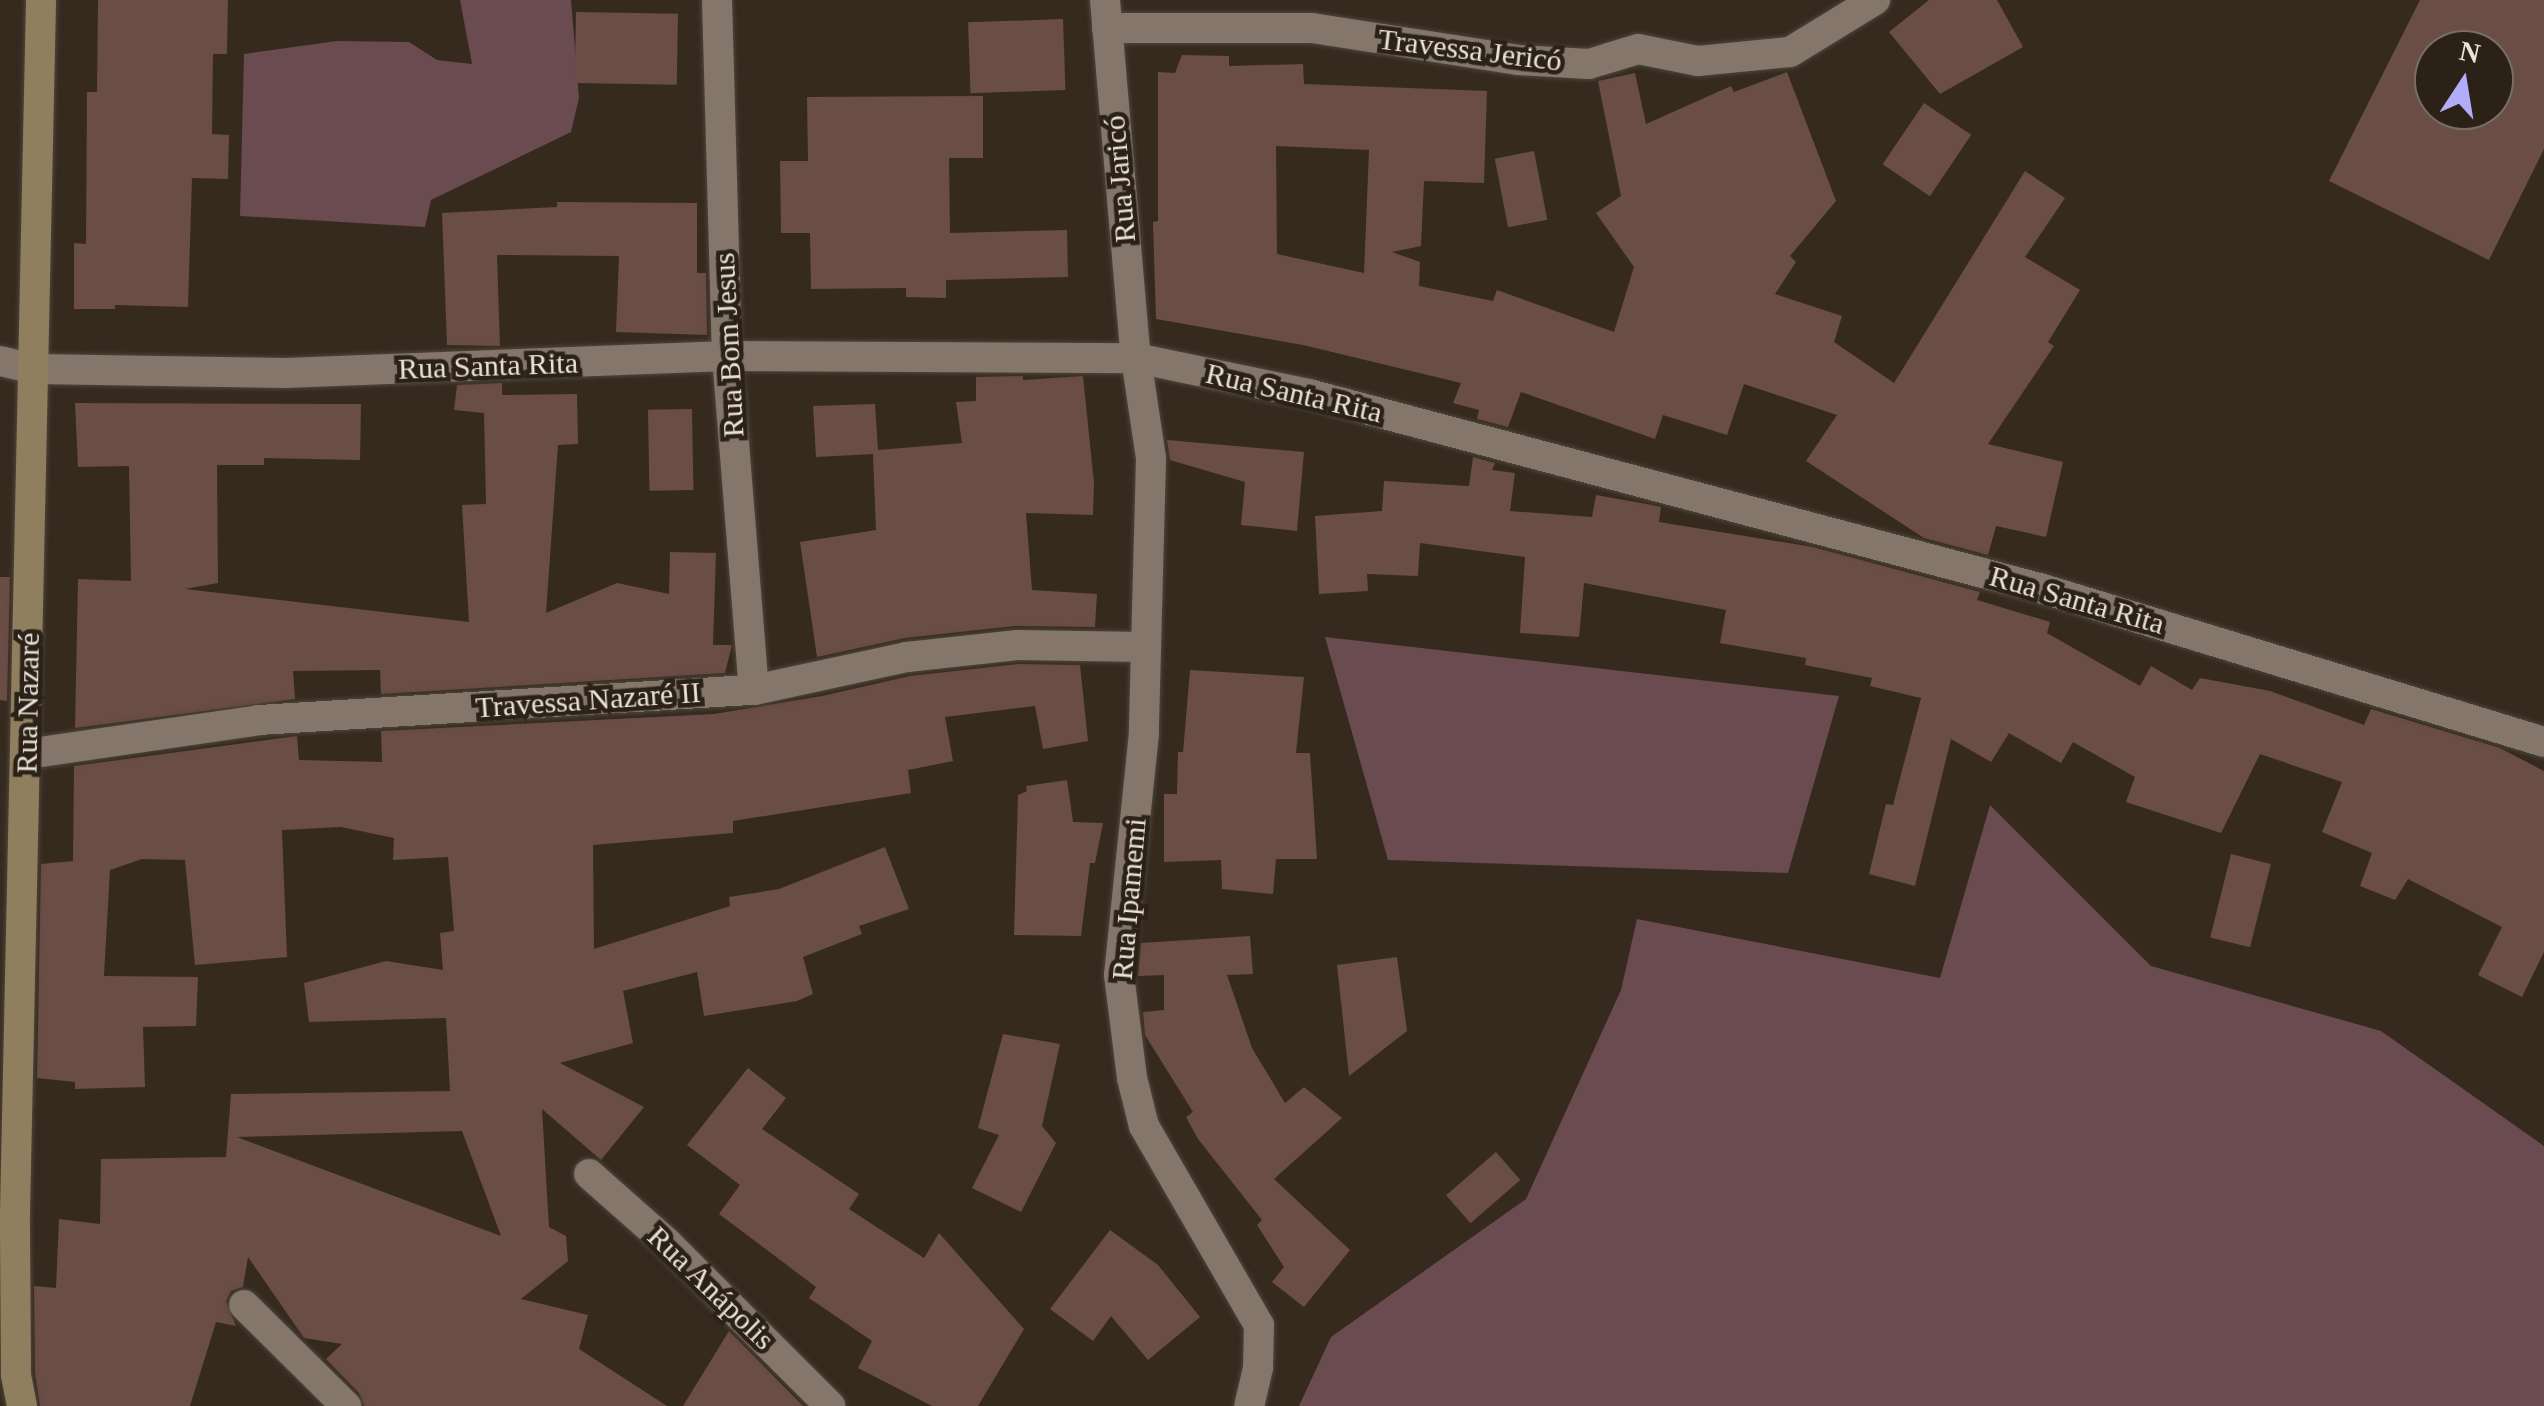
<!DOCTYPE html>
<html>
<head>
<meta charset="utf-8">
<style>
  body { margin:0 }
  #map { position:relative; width:2544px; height:1406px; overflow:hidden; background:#362a1f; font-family:Georgia,serif }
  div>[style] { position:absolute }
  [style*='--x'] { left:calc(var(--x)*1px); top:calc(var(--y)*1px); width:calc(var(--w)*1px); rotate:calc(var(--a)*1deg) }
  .forest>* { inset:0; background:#6a4b50 }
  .building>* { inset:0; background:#6a4d45; transform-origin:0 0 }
  .roads { filter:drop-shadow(0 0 2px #4e453b) drop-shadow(0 0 2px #4e453b) }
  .street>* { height:30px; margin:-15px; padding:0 15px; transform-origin:15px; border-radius:15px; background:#84766a }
  .secondary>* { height:30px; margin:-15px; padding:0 15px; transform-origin:15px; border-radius:15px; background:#907f5e }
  span { translate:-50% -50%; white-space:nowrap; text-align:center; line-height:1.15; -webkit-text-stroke:9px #2c2116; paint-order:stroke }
  .street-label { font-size:30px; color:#e9e2da }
  .north { position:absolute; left:2414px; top:30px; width:100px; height:100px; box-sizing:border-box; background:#2c2116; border:2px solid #786e64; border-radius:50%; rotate:12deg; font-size:28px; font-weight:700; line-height:40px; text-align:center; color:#e9e2da }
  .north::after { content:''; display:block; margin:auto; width:35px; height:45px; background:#b2adf9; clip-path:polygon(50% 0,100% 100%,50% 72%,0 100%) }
</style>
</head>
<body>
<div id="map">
  <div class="forest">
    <i style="clip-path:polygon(460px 0,571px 0,579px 98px,571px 132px,431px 200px,425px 227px,240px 216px,244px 54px,337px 41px,409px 42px,437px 60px,472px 64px)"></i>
    <i style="clip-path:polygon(1325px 637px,1839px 696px,1788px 873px,1388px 860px)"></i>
    <i style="clip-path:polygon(1990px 805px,2151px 966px,2381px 1031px,2544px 1146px,2544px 1406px,1299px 1406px,1331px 1337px,1526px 1199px,1621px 990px,1637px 919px,1940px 978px)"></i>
  </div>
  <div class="building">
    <i style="clip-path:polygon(98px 0,228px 0,227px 54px,213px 54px,212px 134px,229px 135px,228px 179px,192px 178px,188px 307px,115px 305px,115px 309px,74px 309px,74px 243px,86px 244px,87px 92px,97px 92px)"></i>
    <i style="clip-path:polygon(1929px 0,1997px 0,2023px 47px,1940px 94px,1889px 32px)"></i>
    <i style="clip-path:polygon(evenodd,2420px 0,2544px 0,2544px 149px,2489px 260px,2329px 181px,2420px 0,2434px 50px,2494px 50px,2494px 110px,2434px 110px,2434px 50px)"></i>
    <i style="left:576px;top:12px;width:102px;height:71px;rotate:1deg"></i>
    <i style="left:1063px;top:19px;width:71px;height:95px;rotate:88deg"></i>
    <i style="clip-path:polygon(evenodd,1182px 55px,1229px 56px,1229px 66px,1303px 64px,1304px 84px,1487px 91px,1484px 183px,1424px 181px,1421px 246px,1392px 252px,1420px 262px,1419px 286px,1493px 301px,1497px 290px,1614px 332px,1634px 267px,1596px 213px,1621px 196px,1598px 81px,1635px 73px,1646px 124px,1731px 86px,1734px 92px,1787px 72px,1836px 201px,1790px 256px,1796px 262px,1775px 294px,1842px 316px,1834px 342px,1894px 383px,2025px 171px,2065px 198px,2025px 257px,2080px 290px,2048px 342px,2054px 346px,1988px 444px,2063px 462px,2046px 537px,1996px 526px,1988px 555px,1924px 538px,1806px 461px,1837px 415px,1744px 384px,1727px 435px,1663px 415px,1655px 439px,1521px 392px,1508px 427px,1477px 419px,1479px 410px,1453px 403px,1461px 383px,1303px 345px,1156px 319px,1153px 222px,1158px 221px,1158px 72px,1175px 73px,1182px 55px,1276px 146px,1369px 150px,1364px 273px,1277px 254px,1276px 146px)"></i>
    <i style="clip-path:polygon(983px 96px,983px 158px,949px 158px,950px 233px,1067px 230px,1068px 277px,946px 280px,946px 298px,906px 297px,906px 288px,811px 289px,810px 233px,781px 233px,780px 161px,808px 161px,807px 97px)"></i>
    <i style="left:1924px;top:103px;width:57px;height:74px;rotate:34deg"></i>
    <i style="left:1534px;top:151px;width:70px;height:40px;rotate:79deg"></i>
    <i style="clip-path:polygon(557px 202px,697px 203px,697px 273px,706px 273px,707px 335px,616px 332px,619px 256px,497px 255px,500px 346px,447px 345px,442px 213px,557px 207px)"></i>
    <i style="clip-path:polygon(1023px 376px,1023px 380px,1083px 376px,1094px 483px,1093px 515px,1026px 513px,1032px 590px,1097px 594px,1095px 627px,1015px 626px,905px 638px,817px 657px,800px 542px,876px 530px,873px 454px,816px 457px,813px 406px,875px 404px,878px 450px,962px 443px,956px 402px,976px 401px,976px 377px)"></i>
    <i style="clip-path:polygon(502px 383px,502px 395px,577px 394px,578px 444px,558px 445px,546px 613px,617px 583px,669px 594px,670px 552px,716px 553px,713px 645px,732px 645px,725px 673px,381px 694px,380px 670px,293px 671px,295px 699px,75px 728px,78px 579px,131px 581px,129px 466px,78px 467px,75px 403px,361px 404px,360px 460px,264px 458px,264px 465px,217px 465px,218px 583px,185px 589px,469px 622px,462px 505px,486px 504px,484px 413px,454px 410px,457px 385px)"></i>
    <i style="left:692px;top:409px;width:81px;height:44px;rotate:89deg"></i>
    <i style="clip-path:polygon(1167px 440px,1304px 452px,1297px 531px,1241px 525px,1245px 482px,1170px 460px)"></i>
    <i style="clip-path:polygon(1473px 457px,1495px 463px,1492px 470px,1515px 473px,1510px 511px,1592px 517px,1596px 495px,1652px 505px,1661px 507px,1659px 522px,1813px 547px,1980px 592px,1977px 600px,2050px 622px,2047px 633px,2140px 686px,2151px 666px,2192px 690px,2200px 678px,2270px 691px,2364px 725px,2371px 709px,2500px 748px,2544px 771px,2544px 952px,2522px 997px,2478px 975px,2502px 927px,2408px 879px,2395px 900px,2360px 886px,2372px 853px,2322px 832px,2342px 782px,2260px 754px,2221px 833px,2126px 802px,2135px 777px,2073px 742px,2061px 763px,2009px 733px,1991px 762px,1951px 739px,1915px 886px,1869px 874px,1886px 804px,1893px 805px,1921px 698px,1870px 686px,1872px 678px,1805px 665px,1806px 658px,1720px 643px,1726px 610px,1584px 583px,1579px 637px,1520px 633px,1525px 557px,1420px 543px,1418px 576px,1367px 574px,1368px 591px,1319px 594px,1315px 516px,1382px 511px,1384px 481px,1469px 486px)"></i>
    <i style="clip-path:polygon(0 577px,10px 577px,7px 701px,0 700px)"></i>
    <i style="clip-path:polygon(evenodd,1018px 664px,1080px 665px,1088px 741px,1043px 749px,1035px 706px,945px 717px,953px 761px,908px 770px,911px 793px,733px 821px,733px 833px,593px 845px,594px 949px,730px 906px,729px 897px,779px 889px,885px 847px,909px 909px,859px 926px,862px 934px,803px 957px,813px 994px,797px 1001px,704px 1016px,697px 972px,623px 991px,633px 1043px,560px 1063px,644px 1107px,601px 1160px,542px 1109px,549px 1227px,566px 1236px,568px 1261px,521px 1299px,588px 1315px,579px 1349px,667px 1406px,364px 1406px,359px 1393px,326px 1359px,342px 1344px,304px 1338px,248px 1257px,243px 1287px,231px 1291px,226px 1301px,236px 1326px,216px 1322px,190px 1406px,40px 1406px,35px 1373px,34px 1286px,56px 1288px,59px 1219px,100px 1224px,101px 1159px,226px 1157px,231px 1094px,450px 1091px,446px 1018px,309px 1022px,304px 983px,386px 961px,443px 970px,440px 933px,454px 931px,448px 857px,393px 860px,394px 838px,341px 827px,282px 830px,287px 957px,195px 965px,185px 860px,142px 859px,110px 870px,104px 976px,198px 977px,196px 1026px,143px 1027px,145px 1087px,75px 1089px,75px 1082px,37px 1078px,41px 864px,73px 861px,74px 766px,297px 736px,299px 760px,382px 762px,381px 731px,714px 714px,822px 696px,910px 676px,1018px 664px,462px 1131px,501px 1236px,237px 1137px,462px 1131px)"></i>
    <i style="clip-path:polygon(1190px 670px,1304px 677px,1296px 753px,1310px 753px,1317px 859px,1276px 859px,1273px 894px,1222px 889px,1221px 860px,1164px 862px,1164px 794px,1177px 794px,1178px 752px,1183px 752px)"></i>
    <i style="clip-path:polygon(1067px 780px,1073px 822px,1103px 823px,1095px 863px,1090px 863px,1081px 936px,1014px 935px,1018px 795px,1027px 791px,1026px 786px)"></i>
    <i style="left:2231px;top:854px;width:41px;height:86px;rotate:14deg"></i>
    <i style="clip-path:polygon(1250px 936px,1253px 974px,1227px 975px,1252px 1048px,1285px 1103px,1304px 1087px,1342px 1118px,1274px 1179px,1350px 1250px,1304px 1307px,1272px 1282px,1284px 1267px,1257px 1225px,1262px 1220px,1198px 1139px,1186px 1117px,1193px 1112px,1145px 1035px,1143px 1012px,1164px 1010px,1164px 975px,1138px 976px,1141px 943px)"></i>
    <i style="clip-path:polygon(1397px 957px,1407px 1031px,1349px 1076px,1337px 965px)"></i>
    <i style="clip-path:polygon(1003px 1034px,1060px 1044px,1042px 1126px,1056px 1143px,1021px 1212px,972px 1188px,999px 1135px,978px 1128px)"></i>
    <i style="clip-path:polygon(748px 1068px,786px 1098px,762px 1129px,859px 1194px,849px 1209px,924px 1258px,939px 1233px,1024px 1329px,978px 1406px,932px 1406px,858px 1368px,872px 1341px,809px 1298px,816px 1287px,719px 1214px,740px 1185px,687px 1145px)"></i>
    <i style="left:1496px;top:1152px;width:37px;height:66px;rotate:49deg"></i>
    <i style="clip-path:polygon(1110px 1230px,1158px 1265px,1200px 1317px,1148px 1360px,1111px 1316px,1093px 1341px,1050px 1309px)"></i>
    <i style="clip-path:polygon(729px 1331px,803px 1406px,683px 1406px)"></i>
  </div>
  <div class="roads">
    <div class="street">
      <i style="--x:717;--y:0;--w:356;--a:88.4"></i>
      <i style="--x:727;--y:356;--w:335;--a:85.4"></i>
      <i style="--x:1105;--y:0;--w:359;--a:85.1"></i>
      <i style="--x:1136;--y:358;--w:101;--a:81.5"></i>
      <i style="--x:1151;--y:458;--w:275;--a:91.5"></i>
      <i style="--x:1144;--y:733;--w:243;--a:95.9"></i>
      <i style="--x:1119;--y:975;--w:104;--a:82.8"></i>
      <i style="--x:1132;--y:1078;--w:49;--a:76"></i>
      <i style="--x:1144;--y:1126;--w:230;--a:60"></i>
      <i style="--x:1259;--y:1325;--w:43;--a:91.3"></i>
      <i style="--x:1258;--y:1368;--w:39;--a:103"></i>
      <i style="--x:1107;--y:28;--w:205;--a:0"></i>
      <i style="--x:1312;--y:28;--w:208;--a:8.8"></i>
      <i style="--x:1518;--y:60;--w:71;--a:3.2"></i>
      <i style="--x:1589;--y:64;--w:51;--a:-17"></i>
      <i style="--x:1638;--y:49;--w:61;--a:11.3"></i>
      <i style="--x:1698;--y:61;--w:92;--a:-5.6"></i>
      <i style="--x:1790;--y:52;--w:100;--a:-31.5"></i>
      <i style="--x:0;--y:361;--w:36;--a:13"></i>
      <i style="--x:35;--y:369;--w:250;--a:0.9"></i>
      <i style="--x:285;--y:373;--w:442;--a:-2.2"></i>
      <i style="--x:727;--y:356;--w:409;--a:0.3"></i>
      <i style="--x:1136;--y:358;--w:177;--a:11.8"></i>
      <i style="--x:1309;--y:394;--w:759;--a:14.88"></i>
      <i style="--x:2043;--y:589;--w:524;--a:16.98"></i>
      <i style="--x:27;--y:754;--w:234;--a:-8.3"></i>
      <i style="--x:259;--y:720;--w:496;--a:-3.5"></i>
      <i style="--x:754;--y:690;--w:157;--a:-12.2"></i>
      <i style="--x:907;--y:657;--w:111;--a:-6.2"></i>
      <i style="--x:1017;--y:645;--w:129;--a:0.9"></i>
      <i style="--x:589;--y:1174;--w:104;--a:41.5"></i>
      <i style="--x:667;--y:1243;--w:231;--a:45"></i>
      <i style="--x:244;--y:1305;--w:144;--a:44.7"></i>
    </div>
    <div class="secondary">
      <i style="--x:22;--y:1406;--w:32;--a:-101"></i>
      <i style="--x:16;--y:1375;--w:163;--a:-90.4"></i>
      <i style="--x:15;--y:1212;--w:1212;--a:-88.77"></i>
    </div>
  </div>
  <div class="street-label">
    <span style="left:1470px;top:50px;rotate:7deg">Travessa Jericó</span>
    <span style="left:1120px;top:179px;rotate:-95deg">Rua Jaricó</span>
    <span style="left:729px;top:345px;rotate:-93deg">Rua Bom Jesus</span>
    <span style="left:488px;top:366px;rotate:-2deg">Rua Santa Rita</span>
    <span style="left:1294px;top:393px;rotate:13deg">Rua Santa Rita</span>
    <span style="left:2077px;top:600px;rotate:16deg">Rua Santa Rita</span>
    <span style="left:588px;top:700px;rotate:-4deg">Travessa Nazaré II</span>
    <span style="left:28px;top:703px;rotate:-89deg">Rua Nazaré</span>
    <span style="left:1129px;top:899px;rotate:-85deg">Rua Ipamemi</span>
    <span style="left:711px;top:1288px;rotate:44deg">Rua Anápolis</span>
  </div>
  <div class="north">N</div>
</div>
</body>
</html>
